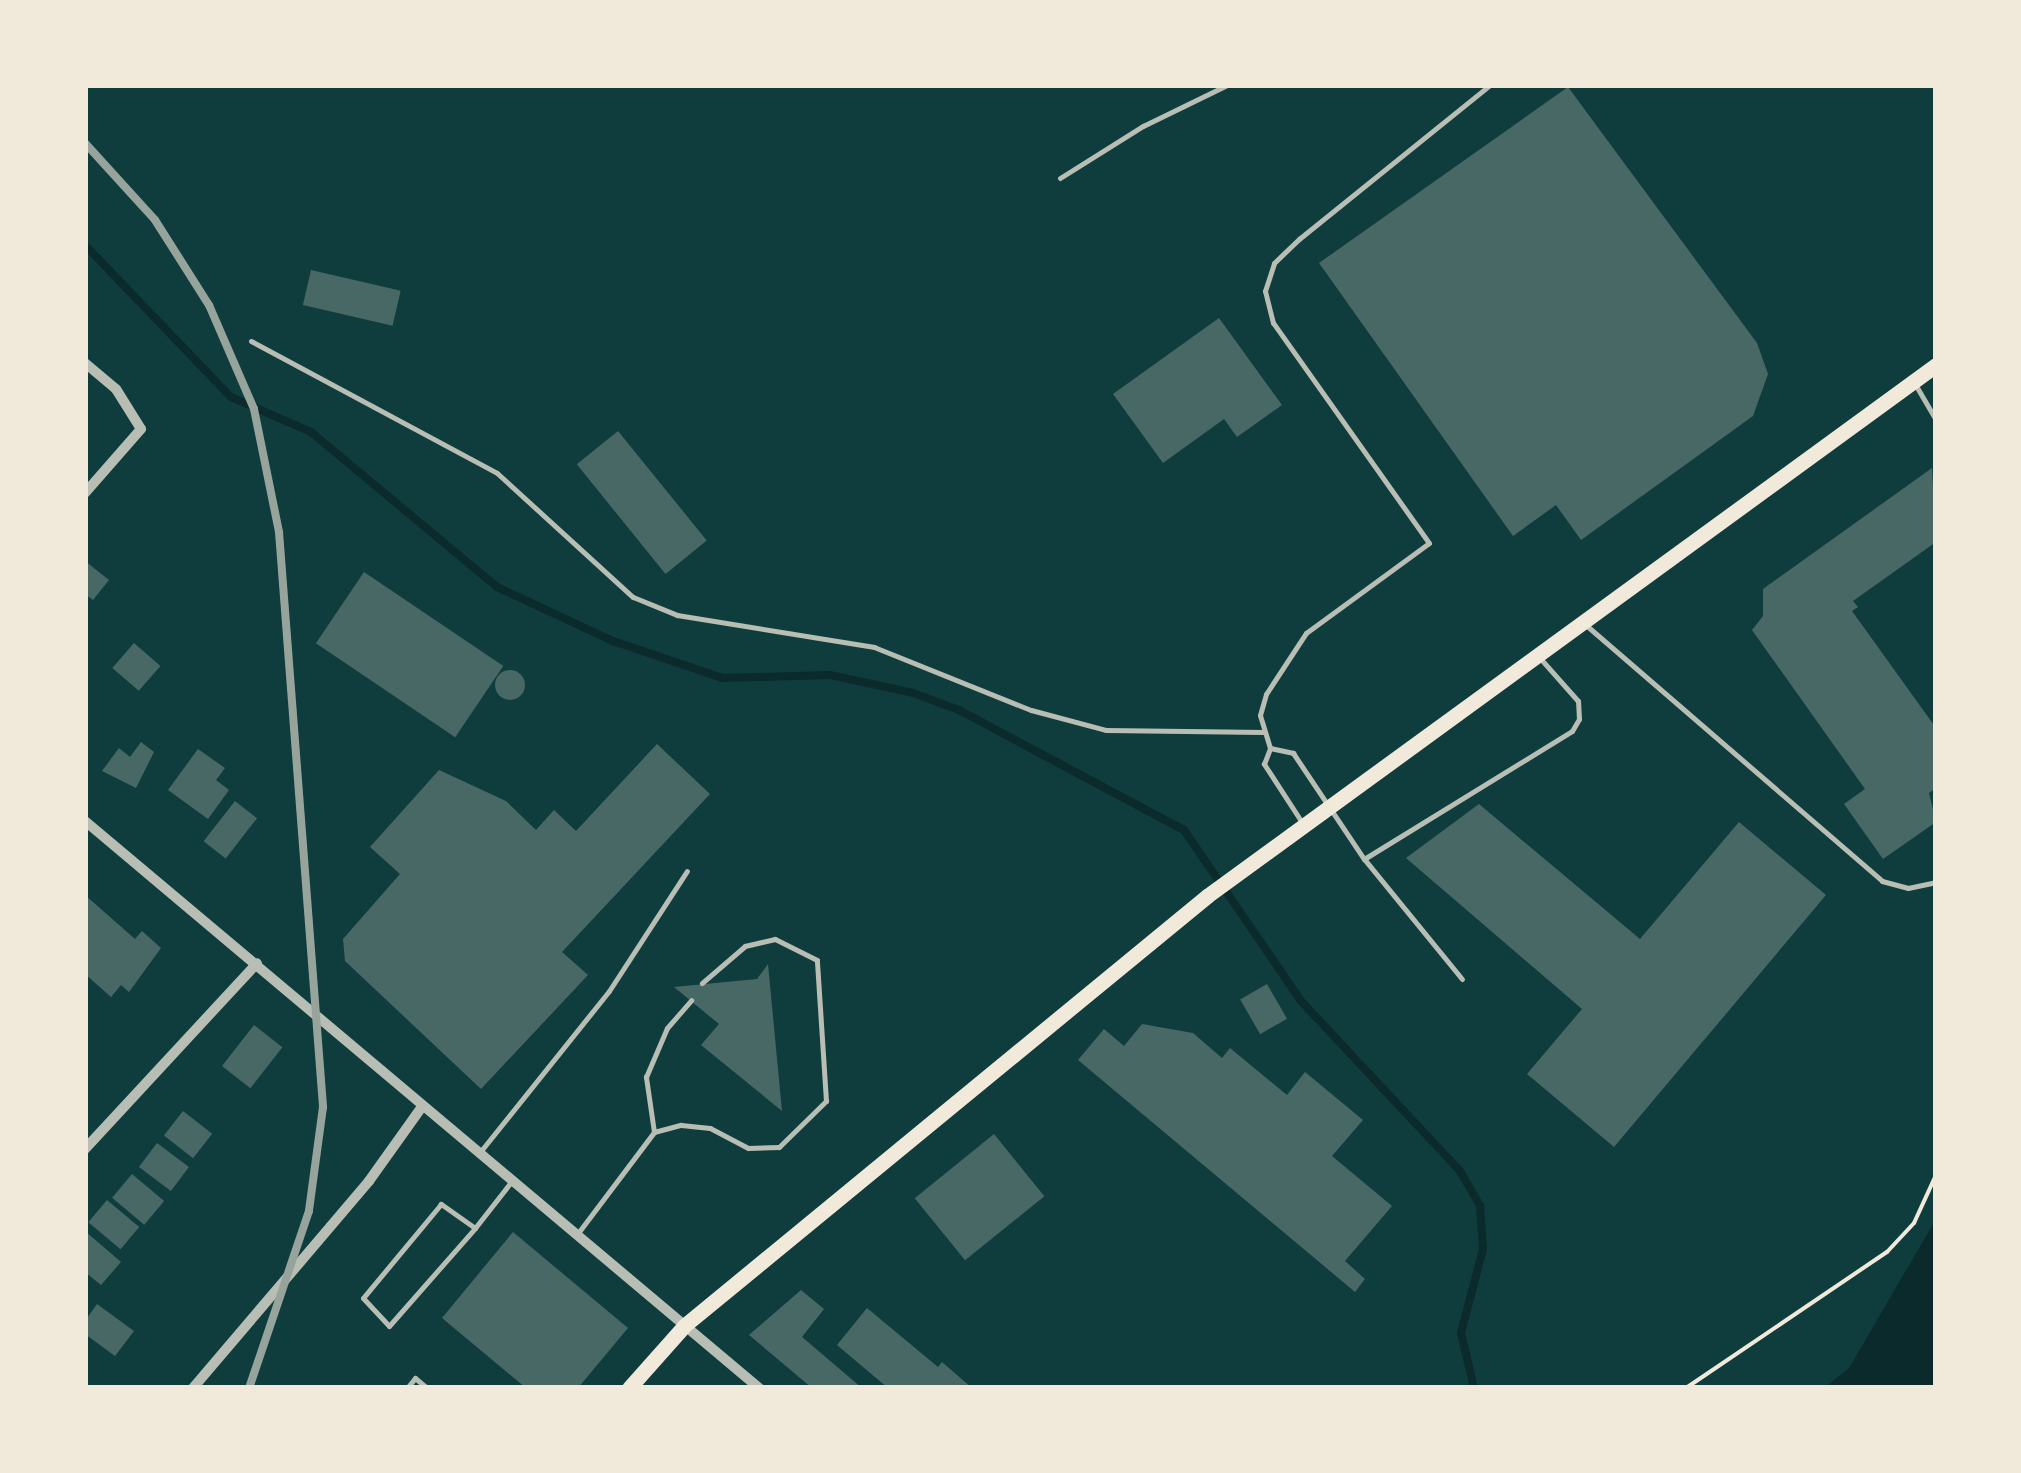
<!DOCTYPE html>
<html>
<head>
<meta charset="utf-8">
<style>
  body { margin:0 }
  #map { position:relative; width:2021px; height:1473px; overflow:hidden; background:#0f3d3e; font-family:Karla,sans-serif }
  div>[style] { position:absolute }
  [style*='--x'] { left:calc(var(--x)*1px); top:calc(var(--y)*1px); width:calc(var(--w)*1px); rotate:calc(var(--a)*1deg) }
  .water>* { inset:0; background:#0a2a2b }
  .stream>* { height:8px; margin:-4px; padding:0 4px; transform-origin:4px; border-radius:4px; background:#0a2a2b }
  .building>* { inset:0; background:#486865; transform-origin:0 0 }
  .round { border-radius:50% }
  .path>* { height:4px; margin:-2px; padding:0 2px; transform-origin:2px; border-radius:2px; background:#f1e9da }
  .service>* { height:5px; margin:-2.5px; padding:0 2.5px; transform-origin:2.5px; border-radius:2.5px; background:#b8beb3 }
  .minor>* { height:10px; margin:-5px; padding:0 5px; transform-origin:5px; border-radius:5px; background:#b8beb3 }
  .secondary>* { height:15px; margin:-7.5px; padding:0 7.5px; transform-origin:7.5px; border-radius:7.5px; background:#f1e9da }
  .rail>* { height:8px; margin:-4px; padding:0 4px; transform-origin:4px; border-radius:4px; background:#97a49c }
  span { translate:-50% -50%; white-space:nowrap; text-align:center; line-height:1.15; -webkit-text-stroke:10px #f1e9da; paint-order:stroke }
  .frame { position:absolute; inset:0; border:88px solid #f1e9da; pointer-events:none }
</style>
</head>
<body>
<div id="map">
  <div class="water">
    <i style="clip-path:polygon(1936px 1219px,1936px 1388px,1824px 1388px,1849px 1368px)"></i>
  </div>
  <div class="stream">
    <i style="--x:85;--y:245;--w:211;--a:46.2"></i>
    <i style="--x:231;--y:397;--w:87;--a:23.6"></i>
    <i style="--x:311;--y:432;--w:242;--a:39.8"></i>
    <i style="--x:497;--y:587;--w:128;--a:25"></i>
    <i style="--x:613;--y:641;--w:115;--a:18.7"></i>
    <i style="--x:722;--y:678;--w:108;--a:-1.6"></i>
    <i style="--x:830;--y:675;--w:85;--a:12.2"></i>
    <i style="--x:913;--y:693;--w:49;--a:20.3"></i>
    <i style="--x:959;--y:710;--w:255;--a:28.1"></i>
    <i style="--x:1184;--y:830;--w:207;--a:55.6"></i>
    <i style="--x:1301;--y:1001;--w:233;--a:46.9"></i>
    <i style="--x:1460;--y:1171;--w:39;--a:60"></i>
    <i style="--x:1480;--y:1205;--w:44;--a:86.1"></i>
    <i style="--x:1483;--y:1249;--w:87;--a:104.7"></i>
    <i style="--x:1461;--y:1333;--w:57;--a:76.7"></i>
  </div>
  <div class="building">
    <i style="clip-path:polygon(1568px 87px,1757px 343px,1768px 374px,1753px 416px,1581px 540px,1556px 505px,1513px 536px,1319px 263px)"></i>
    <i style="left:311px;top:270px;width:92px;height:36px;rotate:13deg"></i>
    <i style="clip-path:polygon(1219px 318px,1282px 405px,1237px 437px,1224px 419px,1163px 463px,1113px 394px)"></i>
    <i style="left:618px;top:431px;width:141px;height:53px;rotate:51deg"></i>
    <i style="clip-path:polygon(1932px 468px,1936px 542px,1853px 601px,1858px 607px,1852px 611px,1936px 728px,1936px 788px,1929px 793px,1936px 822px,1883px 859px,1844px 804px,1865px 789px,1752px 630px,1763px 616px,1763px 589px)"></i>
    <i style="clip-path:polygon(85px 561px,109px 580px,93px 600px,85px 594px)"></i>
    <i style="left:364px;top:572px;width:168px;height:86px;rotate:34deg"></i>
    <i style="left:134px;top:643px;width:35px;height:33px;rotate:41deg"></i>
    <i class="round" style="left:495px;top:670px;width:30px;height:30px"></i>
    <i style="clip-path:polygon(141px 742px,154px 752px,136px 788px,102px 771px,119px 748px,130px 757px)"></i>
    <i style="clip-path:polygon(657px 744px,710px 794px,562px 952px,588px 975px,481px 1089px,345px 961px,343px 939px,400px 874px,370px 847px,439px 770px,506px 801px,536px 830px,554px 810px,576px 831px)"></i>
    <i style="clip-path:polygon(198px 749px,225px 768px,216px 780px,229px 790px,208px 819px,168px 790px)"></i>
    <i style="left:235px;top:801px;width:28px;height:51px;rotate:38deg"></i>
    <i style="clip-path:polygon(1479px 804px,1640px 939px,1739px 822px,1826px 895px,1614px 1147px,1527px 1074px,1582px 1009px,1406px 858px)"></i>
    <i style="clip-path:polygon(85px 895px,135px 939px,142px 931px,161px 948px,129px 992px,121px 985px,111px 997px,85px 974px)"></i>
    <i style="clip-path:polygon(768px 964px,782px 1111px,701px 1045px,719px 1024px,674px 987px,757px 979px)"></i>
    <i style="left:1267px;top:984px;width:40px;height:31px;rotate:60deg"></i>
    <i style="clip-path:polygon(1142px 1024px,1193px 1033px,1222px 1058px,1230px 1048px,1287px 1095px,1305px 1072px,1363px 1120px,1332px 1156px,1392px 1206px,1345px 1261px,1365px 1279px,1355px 1292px,1078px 1060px,1104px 1029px,1124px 1046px)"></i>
    <i style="left:254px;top:1025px;width:36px;height:52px;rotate:38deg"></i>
    <i style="left:183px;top:1111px;width:37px;height:31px;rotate:38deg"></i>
    <i style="left:994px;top:1134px;width:80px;height:102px;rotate:51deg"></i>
    <i style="left:157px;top:1143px;width:40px;height:30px;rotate:37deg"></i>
    <i style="left:132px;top:1174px;width:42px;height:31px;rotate:40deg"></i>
    <i style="left:107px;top:1200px;width:42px;height:29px;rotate:40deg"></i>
    <i style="clip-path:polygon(85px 1231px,121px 1262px,101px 1285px,85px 1272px)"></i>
    <i style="clip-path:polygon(513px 1232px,628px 1328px,578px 1388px,526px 1388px,442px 1318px)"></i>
    <i style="clip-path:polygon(801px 1290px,824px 1309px,802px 1337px,862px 1388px,812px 1388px,749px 1335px)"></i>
    <i style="clip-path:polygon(97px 1304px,134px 1331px,115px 1356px,85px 1334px,85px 1321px)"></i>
    <i style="clip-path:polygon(867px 1308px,938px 1367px,942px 1362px,972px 1388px,888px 1388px,837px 1345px)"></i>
  </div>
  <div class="path">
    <i style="--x:1686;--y:1388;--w:243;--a:-34.1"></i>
    <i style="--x:1887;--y:1252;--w:40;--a:-47"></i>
    <i style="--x:1914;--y:1223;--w:53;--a:-65.4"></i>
  </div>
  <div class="service">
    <i style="--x:1060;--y:178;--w:98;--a:-32.1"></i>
    <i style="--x:1143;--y:126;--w:93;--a:-26"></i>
    <i style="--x:251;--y:341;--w:279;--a:28.2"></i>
    <i style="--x:497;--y:473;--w:184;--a:42.4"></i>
    <i style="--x:633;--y:597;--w:48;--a:22.2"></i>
    <i style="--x:677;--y:615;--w:200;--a:9.2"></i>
    <i style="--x:874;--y:647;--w:169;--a:21.9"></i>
    <i style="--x:1031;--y:710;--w:78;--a:14.9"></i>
    <i style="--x:1106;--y:730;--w:158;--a:0.7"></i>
    <i style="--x:1915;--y:384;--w:42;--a:59.7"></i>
    <i style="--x:1587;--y:626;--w:390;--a:40.8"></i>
    <i style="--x:1882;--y:881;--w:27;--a:15"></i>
    <i style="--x:1908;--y:888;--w:29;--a:-12"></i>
    <i style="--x:1270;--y:748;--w:24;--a:12"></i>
    <i style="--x:1293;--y:753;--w:128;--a:56.2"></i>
    <i style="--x:1303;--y:824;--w:72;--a:-123"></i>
    <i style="--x:1264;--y:764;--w:17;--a:-69"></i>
    <i style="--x:1270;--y:748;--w:34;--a:-107"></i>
    <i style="--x:1260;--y:715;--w:22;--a:-74"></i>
    <i style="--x:1266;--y:694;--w:73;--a:-56.7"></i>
    <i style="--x:1306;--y:633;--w:152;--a:-36.2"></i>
    <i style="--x:1429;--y:543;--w:270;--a:-125.3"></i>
    <i style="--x:1273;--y:323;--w:33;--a:-104"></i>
    <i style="--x:1265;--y:291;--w:29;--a:-72"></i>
    <i style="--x:1274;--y:263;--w:35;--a:-44"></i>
    <i style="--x:1299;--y:239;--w:245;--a:-38.9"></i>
    <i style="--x:1462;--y:979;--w:155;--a:-129.2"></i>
    <i style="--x:1364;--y:859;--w:244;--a:-31.6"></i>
    <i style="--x:1572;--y:731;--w:14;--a:-60"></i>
    <i style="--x:1579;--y:719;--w:18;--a:-93"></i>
    <i style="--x:1578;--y:701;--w:57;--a:-131.5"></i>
    <i style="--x:654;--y:1132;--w:28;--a:-15"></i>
    <i style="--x:681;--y:1125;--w:29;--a:6"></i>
    <i style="--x:710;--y:1128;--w:43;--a:27.8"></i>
    <i style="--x:748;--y:1148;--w:31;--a:-2"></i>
    <i style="--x:779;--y:1147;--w:66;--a:-44.4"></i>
    <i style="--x:826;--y:1101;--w:141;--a:-93.7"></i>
    <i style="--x:817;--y:960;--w:47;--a:-153.4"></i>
    <i style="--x:775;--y:939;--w:31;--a:167"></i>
    <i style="--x:745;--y:946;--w:57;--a:139.3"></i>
    <i style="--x:480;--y:1152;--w:206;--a:-51.3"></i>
    <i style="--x:609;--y:991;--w:143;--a:-57"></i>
    <i style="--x:475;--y:1228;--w:42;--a:-144.8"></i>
    <i style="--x:441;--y:1204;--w:122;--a:129.7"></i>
    <i style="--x:363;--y:1298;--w:38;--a:47"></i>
    <i style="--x:389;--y:1326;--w:130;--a:-48.7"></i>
    <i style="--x:475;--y:1228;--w:58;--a:-52"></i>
    <i style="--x:578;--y:1233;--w:126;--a:-53"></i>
    <i style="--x:654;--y:1132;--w:56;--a:-98.3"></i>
    <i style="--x:646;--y:1077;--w:53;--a:-66.8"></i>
    <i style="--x:667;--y:1028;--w:37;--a:-49"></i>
    <i style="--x:407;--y:1388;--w:13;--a:-51"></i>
    <i style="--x:415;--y:1378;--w:16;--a:40"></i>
  </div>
  <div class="minor">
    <i style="--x:85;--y:363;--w:40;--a:40"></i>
    <i style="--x:116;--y:389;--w:47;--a:58"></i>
    <i style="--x:141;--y:429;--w:85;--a:131.2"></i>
    <i style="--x:85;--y:821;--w:881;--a:40.07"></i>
    <i style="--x:85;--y:1149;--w:253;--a:-47.2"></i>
    <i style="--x:193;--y:1388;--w:272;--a:-49.6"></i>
    <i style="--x:369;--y:1181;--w:90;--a:-54.5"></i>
  </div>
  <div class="secondary">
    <i style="--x:629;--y:1388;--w:84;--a:-48.4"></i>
    <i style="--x:685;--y:1325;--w:676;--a:-39.41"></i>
    <i style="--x:1207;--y:896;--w:902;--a:-36.07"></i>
  </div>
  <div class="rail">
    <i style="--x:85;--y:143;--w:104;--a:47.7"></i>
    <i style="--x:155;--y:220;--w:101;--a:57.6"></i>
    <i style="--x:209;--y:305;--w:113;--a:66.6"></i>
    <i style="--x:254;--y:409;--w:126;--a:78.5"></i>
    <i style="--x:279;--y:532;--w:577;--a:85.62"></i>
    <i style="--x:323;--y:1107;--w:105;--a:97.7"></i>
    <i style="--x:309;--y:1211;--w:187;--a:108.7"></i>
  </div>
  <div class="frame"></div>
</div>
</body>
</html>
